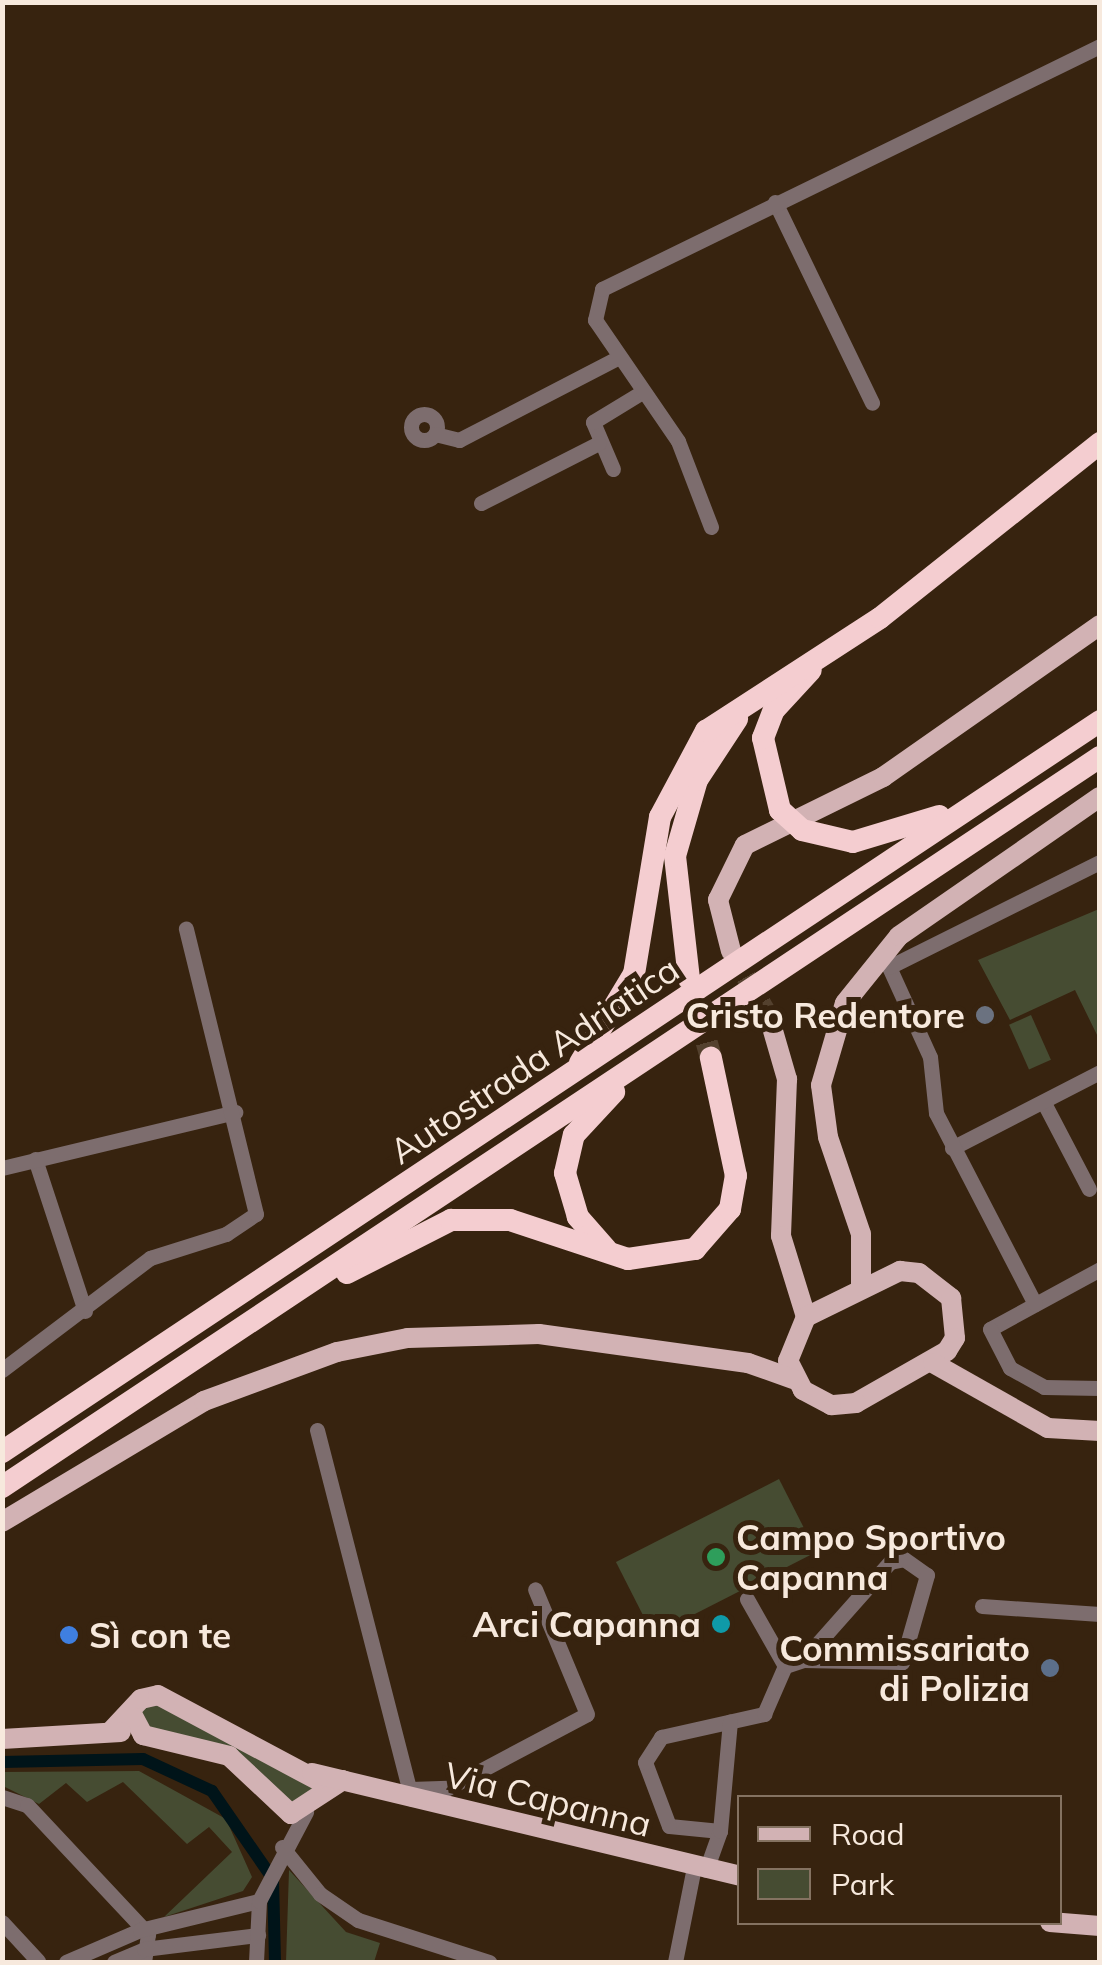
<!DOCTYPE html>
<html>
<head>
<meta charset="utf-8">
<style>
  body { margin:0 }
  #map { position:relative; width:1102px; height:1965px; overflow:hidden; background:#37230f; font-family:Mulish,sans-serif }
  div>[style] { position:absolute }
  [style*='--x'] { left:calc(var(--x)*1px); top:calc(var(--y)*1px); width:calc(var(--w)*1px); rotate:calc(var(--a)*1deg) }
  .green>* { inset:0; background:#464c32; transform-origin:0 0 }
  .canal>* { height:12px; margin:-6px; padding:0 6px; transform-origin:6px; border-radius:6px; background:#001419 }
  .major-tunnel>* { height:20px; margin-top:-10px; transform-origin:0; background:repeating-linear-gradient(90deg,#54412e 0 20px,transparent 0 30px) }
  .highway-tunnel>* { height:22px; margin-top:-11px; transform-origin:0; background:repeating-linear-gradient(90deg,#54412e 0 22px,transparent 0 33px) }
  .minor>* { height:15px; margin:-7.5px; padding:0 7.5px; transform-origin:7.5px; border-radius:7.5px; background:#7d6d6e }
  .minor>.ring { margin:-7.5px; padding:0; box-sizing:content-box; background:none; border:15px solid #7d6d6e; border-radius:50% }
  .major>* { height:20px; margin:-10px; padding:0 10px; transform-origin:10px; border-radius:10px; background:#d2b2b4 }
  .highway>* { height:22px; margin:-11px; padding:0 11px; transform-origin:11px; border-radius:11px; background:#f4cdd0 }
  .highway-bridge>* { height:22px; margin:-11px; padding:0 11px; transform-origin:11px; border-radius:11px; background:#f4cdd0 }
  .dots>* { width:28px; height:28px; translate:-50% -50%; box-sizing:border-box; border:5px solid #37230f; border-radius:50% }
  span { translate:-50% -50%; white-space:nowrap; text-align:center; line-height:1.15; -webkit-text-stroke:10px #37230f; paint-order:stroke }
  .poi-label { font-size:35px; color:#f7e9dd; font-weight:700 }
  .right { translate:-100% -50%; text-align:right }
  .left { translate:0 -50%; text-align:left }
  .street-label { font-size:35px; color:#f7e9dd }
  .frame { position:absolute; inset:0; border:5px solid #f7e9dd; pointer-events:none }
  .legend { position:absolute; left:737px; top:1795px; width:325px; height:130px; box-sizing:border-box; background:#37230f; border:2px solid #847261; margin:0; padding:12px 18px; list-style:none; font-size:30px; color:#f7e9dd }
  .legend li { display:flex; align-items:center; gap:20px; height:50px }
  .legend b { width:50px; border:2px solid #847261 }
</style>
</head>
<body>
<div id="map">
  <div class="green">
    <i style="clip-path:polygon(1099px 909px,1099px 1039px,1075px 990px,1010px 1020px,978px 960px)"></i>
    <i style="left:1031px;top:1015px;width:49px;height:24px;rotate:66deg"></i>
    <i style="left:779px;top:1479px;width:82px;height:183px;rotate:63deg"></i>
    <i style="clip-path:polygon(151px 1700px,313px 1785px,314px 1796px,299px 1808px,219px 1746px,156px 1734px,137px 1713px)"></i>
    <i style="clip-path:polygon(139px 1771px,226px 1819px,252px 1877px,243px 1891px,164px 1917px,232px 1852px,209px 1827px,187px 1844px,123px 1782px,87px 1802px,66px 1783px,39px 1804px,3px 1786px,3px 1772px)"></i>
    <i style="clip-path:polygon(289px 1870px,346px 1932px,380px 1943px,374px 1962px,286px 1962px)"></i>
  </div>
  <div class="canal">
    <i style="--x:2;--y:1762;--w:141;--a:-1.2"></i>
    <i style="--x:143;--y:1759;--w:76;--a:24.9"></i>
    <i style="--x:212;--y:1791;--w:107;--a:55.3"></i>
    <i style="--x:273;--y:1879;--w:83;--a:88.6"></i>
  </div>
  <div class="major-tunnel">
    <i style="--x:731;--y:951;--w:76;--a:60.1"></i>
  </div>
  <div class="highway-tunnel">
    <i style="--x:689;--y:979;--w:82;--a:74.4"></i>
  </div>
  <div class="minor">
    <i style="--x:775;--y:202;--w:223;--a:64.2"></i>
    <i class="ring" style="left:411px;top:414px;width:11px;height:11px"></i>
    <i style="--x:435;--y:434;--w:25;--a:14"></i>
    <i style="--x:459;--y:440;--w:178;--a:-27.4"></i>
    <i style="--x:613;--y:469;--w:51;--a:-113.1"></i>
    <i style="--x:593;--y:422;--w:54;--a:-31.3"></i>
    <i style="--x:481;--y:503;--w:132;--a:-27"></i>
    <i style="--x:711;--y:527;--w:92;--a:-111"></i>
    <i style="--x:678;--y:441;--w:147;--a:-124.4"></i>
    <i style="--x:595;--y:320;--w:32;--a:-77"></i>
    <i style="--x:602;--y:289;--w:554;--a:-26.01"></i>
    <i style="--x:1044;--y:1103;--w:97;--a:62.4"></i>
    <i style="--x:952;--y:1148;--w:166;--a:-27.2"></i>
    <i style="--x:35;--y:1159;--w:160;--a:71.8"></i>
    <i style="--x:2;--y:1168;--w:240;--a:-13.5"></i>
    <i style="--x:1100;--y:1269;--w:125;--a:151.4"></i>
    <i style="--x:990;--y:1329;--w:44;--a:62.9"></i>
    <i style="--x:1010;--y:1368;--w:39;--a:29"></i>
    <i style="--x:1044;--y:1387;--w:56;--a:1"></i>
    <i style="--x:1035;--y:1304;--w:215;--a:-117.4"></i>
    <i style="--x:936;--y:1113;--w:56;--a:-96.1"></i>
    <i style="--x:930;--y:1057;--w:99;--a:-114.5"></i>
    <i style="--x:889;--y:967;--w:236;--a:-26.5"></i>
    <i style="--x:2;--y:1370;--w:186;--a:-37.1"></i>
    <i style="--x:150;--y:1258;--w:80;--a:-17.5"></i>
    <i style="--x:226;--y:1234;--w:36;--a:-34"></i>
    <i style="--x:256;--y:1214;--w:294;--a:-103.8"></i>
    <i style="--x:317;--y:1430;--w:381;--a:75.6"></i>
    <i style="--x:982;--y:1606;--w:118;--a:3.9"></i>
    <i style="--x:785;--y:1666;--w:19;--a:-18"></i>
    <i style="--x:803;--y:1660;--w:131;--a:-48.4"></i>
    <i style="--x:890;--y:1562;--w:14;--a:-12"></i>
    <i style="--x:904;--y:1559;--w:28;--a:35"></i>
    <i style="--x:927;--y:1575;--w:91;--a:106"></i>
    <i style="--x:902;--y:1662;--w:99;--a:-178.8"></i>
    <i style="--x:410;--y:1789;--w:38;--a:-2"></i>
    <i style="--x:448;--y:1788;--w:157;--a:-28"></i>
    <i style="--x:587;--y:1714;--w:135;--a:-112.6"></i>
    <i style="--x:2;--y:1797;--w:26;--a:18"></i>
    <i style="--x:27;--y:1805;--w:177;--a:46.8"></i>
    <i style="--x:148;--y:1934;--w:28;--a:98"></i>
    <i style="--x:720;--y:1831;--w:51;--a:-174.4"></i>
    <i style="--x:669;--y:1826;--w:68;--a:-110.6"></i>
    <i style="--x:645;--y:1762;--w:30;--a:-57"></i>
    <i style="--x:661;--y:1737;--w:106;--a:-12.6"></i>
    <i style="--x:764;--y:1714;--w:52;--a:-66.4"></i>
    <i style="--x:785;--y:1666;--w:77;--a:-119.6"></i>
    <i style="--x:282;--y:1847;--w:60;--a:51"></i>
    <i style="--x:320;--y:1894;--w:46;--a:34.4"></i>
    <i style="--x:358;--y:1920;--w:138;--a:17.8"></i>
    <i style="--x:706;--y:1870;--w:41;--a:-70.3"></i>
    <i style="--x:720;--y:1831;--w:110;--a:-84.8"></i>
    <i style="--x:2;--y:1922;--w:53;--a:47.3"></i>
    <i style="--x:66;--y:1962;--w:81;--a:-23.4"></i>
    <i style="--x:140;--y:1930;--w:122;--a:-13.7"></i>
    <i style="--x:114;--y:1962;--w:33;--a:-23"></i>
    <i style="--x:144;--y:1949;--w:115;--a:-7"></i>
    <i style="--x:256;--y:1962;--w:61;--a:-87.2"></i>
    <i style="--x:259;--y:1901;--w:101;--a:-62.2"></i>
    <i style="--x:675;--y:1962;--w:97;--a:-78.7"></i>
  </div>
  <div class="major">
    <i style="--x:731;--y:951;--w:53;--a:-104.3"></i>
    <i style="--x:718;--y:900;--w:61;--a:-63.9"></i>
    <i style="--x:745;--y:845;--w:154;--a:-26.2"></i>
    <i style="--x:883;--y:777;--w:265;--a:-35"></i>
    <i style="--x:769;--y:1017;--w:65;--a:73.8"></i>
    <i style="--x:787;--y:1079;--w:157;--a:92.2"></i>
    <i style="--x:781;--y:1236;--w:85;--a:72.8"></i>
    <i style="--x:900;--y:1271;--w:19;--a:6"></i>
    <i style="--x:919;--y:1273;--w:41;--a:38"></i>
    <i style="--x:951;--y:1298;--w:40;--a:84.3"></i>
    <i style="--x:955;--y:1338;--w:15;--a:122"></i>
    <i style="--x:947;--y:1351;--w:105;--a:150.3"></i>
    <i style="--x:856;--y:1403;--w:25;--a:175"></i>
    <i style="--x:831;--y:1405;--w:32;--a:-152"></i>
    <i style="--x:803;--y:1390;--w:33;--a:-117"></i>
    <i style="--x:788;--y:1361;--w:48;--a:-67.8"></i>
    <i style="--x:806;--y:1317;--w:105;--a:-26.1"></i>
    <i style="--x:861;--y:1286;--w:52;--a:-90"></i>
    <i style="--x:861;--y:1234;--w:102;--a:-108.8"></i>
    <i style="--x:828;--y:1137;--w:52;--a:-97.7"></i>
    <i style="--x:821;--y:1085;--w:85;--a:-73.7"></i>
    <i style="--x:845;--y:1003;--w:86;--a:-51.1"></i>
    <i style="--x:899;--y:936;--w:244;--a:-34.7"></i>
    <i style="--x:933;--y:1363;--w:132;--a:29.5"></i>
    <i style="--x:1048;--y:1428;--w:52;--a:3.3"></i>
    <i style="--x:2;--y:1522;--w:235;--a:-30.9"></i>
    <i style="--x:204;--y:1401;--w:142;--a:-20.2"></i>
    <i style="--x:337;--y:1352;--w:72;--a:-11.2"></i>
    <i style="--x:408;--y:1338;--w:131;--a:-1.7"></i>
    <i style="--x:539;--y:1334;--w:211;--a:7.9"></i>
    <i style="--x:748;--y:1363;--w:48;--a:19.6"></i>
    <i style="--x:132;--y:1714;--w:24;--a:62"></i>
    <i style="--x:143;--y:1735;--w:89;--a:13.7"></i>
    <i style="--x:229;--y:1756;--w:85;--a:43.1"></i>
    <i style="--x:291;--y:1814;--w:62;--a:-33.2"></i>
    <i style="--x:110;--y:1732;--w:45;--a:-46.8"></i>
    <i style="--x:141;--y:1699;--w:17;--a:-13"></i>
    <i style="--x:158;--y:1695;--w:180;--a:28.1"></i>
    <i style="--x:2;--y:1739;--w:119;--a:-3.4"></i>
    <i style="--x:312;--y:1773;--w:440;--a:13.5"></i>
    <i style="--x:1050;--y:1922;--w:50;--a:4.6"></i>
  </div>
  <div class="highway">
    <i style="--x:780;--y:810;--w:74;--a:-103.3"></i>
    <i style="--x:763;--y:738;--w:30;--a:-69"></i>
    <i style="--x:774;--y:710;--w:54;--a:-47.2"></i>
    <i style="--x:802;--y:830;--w:52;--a:13.2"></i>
    <i style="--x:853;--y:842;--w:90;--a:-16.8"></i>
    <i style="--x:689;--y:979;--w:124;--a:-96.5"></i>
    <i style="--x:675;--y:856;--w:79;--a:-73.9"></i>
    <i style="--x:697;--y:780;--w:73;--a:-56.7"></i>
    <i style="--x:580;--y:1063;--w:104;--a:-58.8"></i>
    <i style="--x:634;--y:974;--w:159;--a:-80.6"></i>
    <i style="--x:660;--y:817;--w:98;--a:-61.9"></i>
    <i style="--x:706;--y:731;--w:207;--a:-33"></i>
    <i style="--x:880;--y:618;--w:281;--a:-38.5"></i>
    <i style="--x:606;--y:1249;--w:43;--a:-131.2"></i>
    <i style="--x:578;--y:1217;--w:46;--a:-106.5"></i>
    <i style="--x:565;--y:1173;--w:39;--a:-77"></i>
    <i style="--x:574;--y:1135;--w:59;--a:-47.1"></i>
    <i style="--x:347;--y:1273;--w:117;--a:-27"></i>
    <i style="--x:451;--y:1220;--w:59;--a:0"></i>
    <i style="--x:510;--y:1220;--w:124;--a:18.3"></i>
    <i style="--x:628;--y:1259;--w:68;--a:-8.5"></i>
    <i style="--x:695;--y:1249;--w:53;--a:-48.8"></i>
    <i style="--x:730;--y:1209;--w:34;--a:-80"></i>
    <i style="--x:736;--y:1176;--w:121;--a:-102"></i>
    <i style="--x:2;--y:1452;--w:1319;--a:-33.65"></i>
    <i style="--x:2;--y:1487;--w:1319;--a:-33.62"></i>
  </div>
  <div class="highway-bridge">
    <i style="--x:780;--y:810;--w:30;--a:42"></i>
  </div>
  <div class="dots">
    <i style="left:985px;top:1015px;background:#6b7280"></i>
    <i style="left:716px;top:1557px;background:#2e9e5b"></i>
    <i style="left:721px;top:1624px;background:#0f9aa8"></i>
    <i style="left:69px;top:1635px;background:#3f7fe0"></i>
    <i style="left:1050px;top:1668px;background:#5c6f8a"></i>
  </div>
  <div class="poi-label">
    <span class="right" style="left:965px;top:1015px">Cristo Redentore</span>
    <span class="left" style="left:736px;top:1557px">Campo Sportivo<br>Capanna</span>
    <span class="right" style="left:701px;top:1624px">Arci Capanna</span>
    <span class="left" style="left:89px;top:1635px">Sì con te</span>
    <span class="right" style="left:1030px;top:1668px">Commissariato<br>di Polizia</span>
  </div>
  <div class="street-label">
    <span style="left:534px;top:1060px;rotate:-34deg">Autostrada Adriatica</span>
    <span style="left:548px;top:1799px;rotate:14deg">Via Capanna</span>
  </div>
  <div class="frame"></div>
  <ul class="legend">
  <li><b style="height:12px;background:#d2b2b4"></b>Road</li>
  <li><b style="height:28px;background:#464c32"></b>Park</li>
  </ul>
</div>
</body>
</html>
